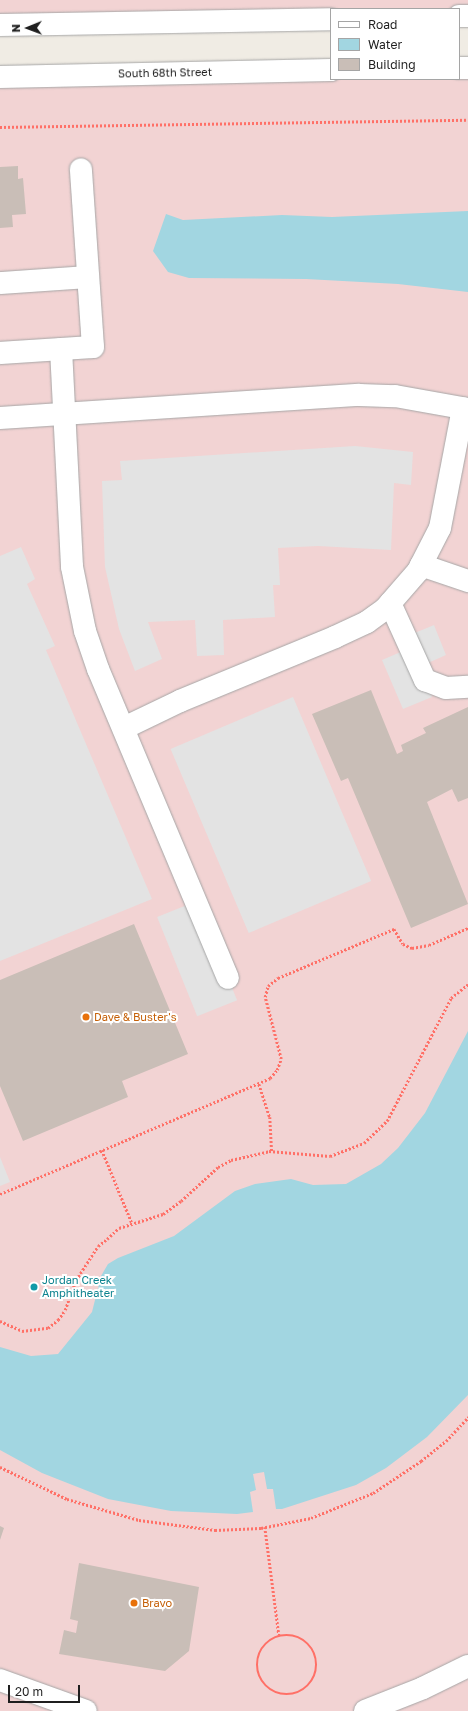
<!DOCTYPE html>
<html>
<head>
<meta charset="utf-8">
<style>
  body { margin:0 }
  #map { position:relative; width:468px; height:1711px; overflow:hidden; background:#f0ece4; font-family:"Golos Text",sans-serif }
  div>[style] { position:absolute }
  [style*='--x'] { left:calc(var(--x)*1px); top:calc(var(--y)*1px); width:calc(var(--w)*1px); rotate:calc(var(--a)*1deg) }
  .commercial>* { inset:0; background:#f2d3d3 }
  .parking>* { inset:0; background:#e3e3e3; transform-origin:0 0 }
  .water>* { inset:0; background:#a2d6e1 }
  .building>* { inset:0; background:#c9beb7 }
  .path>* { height:2.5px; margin-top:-1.25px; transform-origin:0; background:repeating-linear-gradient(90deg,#ff7067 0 2px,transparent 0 4px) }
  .path>.ring { margin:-1.25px; padding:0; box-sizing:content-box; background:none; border:2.5px solid #ff7067; border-radius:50% }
  .roads { filter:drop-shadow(0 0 1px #a6a6a6) drop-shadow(0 0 1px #a6a6a6) }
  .minor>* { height:22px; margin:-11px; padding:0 11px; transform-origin:11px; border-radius:11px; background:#fff }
  .dots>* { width:11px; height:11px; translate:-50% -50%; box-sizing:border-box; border:2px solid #fff; border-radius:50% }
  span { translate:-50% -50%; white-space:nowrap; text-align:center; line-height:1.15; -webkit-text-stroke:4px #fff; paint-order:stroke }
  .street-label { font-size:11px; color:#1f1f1f }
  .food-label { font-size:11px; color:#c56008 }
  .left { translate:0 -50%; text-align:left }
  .culture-label { font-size:11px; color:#0d838f }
  .legend { position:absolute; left:330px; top:8px; width:130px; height:72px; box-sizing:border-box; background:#fff; border:1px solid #a5a5a5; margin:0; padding:5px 7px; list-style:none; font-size:12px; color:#1f1f1f }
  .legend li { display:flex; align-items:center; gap:8px; height:20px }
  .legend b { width:20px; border:1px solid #a5a5a5 }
  .north { position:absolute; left:8px; top:8px; width:40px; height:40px; -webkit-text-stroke:3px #fff; paint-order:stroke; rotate:269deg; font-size:11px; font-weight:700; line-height:16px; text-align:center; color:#1f1f1f }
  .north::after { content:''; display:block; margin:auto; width:14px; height:18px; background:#1f1f1f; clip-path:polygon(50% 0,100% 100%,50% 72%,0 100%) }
  .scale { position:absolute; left:8px; top:1685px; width:72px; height:18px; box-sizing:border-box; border:2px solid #1f1f1f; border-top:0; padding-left:5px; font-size:12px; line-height:14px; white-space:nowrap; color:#1f1f1f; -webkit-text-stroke:3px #fff; paint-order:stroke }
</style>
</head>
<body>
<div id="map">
  <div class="commercial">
    <i style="clip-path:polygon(0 0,468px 0,468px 16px,459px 9px,331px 9px,0 25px)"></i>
    <i style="clip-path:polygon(468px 68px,468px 1711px,0 1711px,0 77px,459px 79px)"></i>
  </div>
  <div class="parking">
    <i style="clip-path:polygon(355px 446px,413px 452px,411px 485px,394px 483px,391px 550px,318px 546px,278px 548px,280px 585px,273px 585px,275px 617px,223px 620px,224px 655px,197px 656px,195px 620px,148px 622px,162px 659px,135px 671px,119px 629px,105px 567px,102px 481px,122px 480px,120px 461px)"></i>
    <i style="clip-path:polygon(21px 547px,35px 579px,27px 584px,55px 646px,46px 650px,152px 899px,0 961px,0 556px)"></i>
    <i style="clip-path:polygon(434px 625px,446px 655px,419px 667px,432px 697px,403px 709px,382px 660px,410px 648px,405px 637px)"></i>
    <i style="left:293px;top:697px;width:200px;height:133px;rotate:67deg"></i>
    <i style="left:197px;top:901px;width:107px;height:43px;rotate:68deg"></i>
    <i style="clip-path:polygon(0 1157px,10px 1182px,0 1186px)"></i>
  </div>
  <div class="water">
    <i style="clip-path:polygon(468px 211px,468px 292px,398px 284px,306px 279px,189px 278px,168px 272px,153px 251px,166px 214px,183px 220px,282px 215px,332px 217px)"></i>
    <i style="clip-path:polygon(468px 1031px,468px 1395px,427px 1437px,386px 1468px,356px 1485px,282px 1509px,276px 1509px,273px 1489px,267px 1489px,264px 1472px,253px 1474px,256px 1490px,250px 1492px,253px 1512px,237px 1514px,171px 1511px,108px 1499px,42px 1473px,0 1450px,0 1347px,31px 1356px,58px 1354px,92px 1312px,101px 1276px,108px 1264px,118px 1258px,174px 1236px,235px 1191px,255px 1184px,291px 1179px,313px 1185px,346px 1184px,381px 1164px,398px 1148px,425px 1113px)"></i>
  </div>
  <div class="building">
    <i style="clip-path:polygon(18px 166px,18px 179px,23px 178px,26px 214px,12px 215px,13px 227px,0 228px,0 167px)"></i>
    <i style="clip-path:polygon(371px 690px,397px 754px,403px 751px,401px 745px,426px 733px,423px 728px,468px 707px,468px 798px,458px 802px,452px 789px,427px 802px,468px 904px,411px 928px,348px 778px,341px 781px,312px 714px)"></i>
    <i style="clip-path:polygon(134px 924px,188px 1054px,122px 1081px,128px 1097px,23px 1141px,0 1086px,0 980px)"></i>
    <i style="clip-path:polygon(0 1526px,4px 1528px,0 1540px)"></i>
    <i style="clip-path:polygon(79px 1563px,199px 1587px,189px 1651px,165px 1671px,59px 1654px,64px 1630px,76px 1633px,78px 1621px,70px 1619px)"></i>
  </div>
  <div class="path">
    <i style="--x:0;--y:127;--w:468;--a:-0.9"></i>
    <i style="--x:259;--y:1084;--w:35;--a:72"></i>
    <i style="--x:270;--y:1117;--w:34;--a:87"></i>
    <i style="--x:102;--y:1150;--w:79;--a:67.7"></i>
    <i style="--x:0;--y:1194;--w:294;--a:-23.2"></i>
    <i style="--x:270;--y:1078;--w:11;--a:-49"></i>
    <i style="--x:277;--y:1070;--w:12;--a:-70"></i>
    <i style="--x:281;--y:1059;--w:64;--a:-104.5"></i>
    <i style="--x:265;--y:997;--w:11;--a:-75"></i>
    <i style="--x:268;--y:986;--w:13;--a:-39"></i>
    <i style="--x:278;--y:978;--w:126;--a:-22.9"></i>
    <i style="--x:394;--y:929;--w:17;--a:59"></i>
    <i style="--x:403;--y:944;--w:10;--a:24"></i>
    <i style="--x:412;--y:948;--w:17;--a:-10"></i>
    <i style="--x:429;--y:945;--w:43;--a:-23.6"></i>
    <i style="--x:0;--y:1321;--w:24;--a:24"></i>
    <i style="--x:22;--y:1331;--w:26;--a:-7"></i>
    <i style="--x:48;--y:1328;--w:13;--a:-39"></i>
    <i style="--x:58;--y:1320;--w:12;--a:-55"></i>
    <i style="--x:65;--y:1310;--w:32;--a:-70"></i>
    <i style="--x:76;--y:1280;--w:40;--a:-57.1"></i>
    <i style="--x:98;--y:1246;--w:11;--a:-38"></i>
    <i style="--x:107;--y:1239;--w:16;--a:-43"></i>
    <i style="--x:119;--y:1228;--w:46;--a:-17.7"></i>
    <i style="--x:163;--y:1214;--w:22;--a:-36"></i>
    <i style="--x:181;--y:1201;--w:50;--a:-42.6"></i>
    <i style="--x:218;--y:1167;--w:15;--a:-28"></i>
    <i style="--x:231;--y:1160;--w:39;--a:-13"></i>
    <i style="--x:269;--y:1151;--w:61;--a:4.7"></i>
    <i style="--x:330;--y:1156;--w:36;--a:-21"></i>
    <i style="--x:364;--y:1143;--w:32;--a:-44"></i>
    <i style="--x:387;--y:1121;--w:139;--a:-62.5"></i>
    <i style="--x:451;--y:998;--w:22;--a:-39"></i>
    <i style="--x:0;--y:1467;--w:74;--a:25.5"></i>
    <i style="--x:67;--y:1499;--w:75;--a:16.3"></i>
    <i style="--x:139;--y:1520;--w:77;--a:7.5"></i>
    <i style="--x:215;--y:1530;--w:46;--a:-2.5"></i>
    <i style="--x:261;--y:1528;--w:51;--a:-11.3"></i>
    <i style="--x:311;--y:1518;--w:67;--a:-22"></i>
    <i style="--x:373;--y:1493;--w:58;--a:-33.7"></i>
    <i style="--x:421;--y:1461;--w:32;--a:-39"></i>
    <i style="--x:446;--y:1441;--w:33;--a:-47"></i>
    <i style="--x:265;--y:1527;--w:109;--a:82.6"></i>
    <i class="ring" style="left:257px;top:1635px;width:57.5px;height:57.5px"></i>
  </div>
  <div class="roads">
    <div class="minor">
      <i style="--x:459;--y:16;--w:9;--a:0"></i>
      <i style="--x:0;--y:25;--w:331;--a:-1"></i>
      <i style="--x:459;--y:68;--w:9;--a:0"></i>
      <i style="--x:0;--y:77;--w:331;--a:-1.2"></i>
      <i style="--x:0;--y:283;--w:88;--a:-3.9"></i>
      <i style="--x:61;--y:349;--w:218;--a:87.1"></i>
      <i style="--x:72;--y:567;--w:65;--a:78.5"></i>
      <i style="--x:85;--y:631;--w:40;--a:71.1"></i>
      <i style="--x:98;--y:669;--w:335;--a:67.2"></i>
      <i style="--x:0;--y:353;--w:93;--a:-3.7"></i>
      <i style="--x:93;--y:347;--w:178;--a:-93.9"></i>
      <i style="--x:0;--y:418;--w:360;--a:-3.7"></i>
      <i style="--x:359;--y:395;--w:36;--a:2"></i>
      <i style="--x:395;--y:396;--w:74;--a:10.1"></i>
      <i style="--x:421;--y:565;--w:50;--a:18.8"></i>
      <i style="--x:390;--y:603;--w:85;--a:65.6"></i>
      <i style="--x:425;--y:680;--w:22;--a:21"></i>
      <i style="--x:446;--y:688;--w:22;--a:-3"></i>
      <i style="--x:124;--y:728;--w:62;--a:-25.7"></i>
      <i style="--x:180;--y:701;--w:168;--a:-22.4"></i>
      <i style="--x:335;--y:637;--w:35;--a:-25"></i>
      <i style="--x:367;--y:622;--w:22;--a:-36"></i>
      <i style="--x:385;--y:609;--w:50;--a:-49"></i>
      <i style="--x:418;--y:571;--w:48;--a:-62.9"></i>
      <i style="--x:440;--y:528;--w:122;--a:-79.1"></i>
      <i style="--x:0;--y:1680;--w:91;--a:19.8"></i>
      <i style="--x:365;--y:1711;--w:62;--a:-21.6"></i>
      <i style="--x:423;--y:1688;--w:50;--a:-26.1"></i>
    </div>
  </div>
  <div class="dots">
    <i style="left:86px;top:1017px;background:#e8710a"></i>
    <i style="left:34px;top:1287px;background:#0f9aa8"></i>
    <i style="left:134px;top:1603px;background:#e8710a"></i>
  </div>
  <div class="street-label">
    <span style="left:165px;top:73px;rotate:-1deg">South 68th Street</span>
  </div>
  <div class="food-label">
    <span class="left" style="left:94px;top:1017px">Dave &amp; Buster's</span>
    <span class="left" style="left:142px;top:1603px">Bravo</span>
  </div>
  <div class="culture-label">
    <span class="left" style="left:42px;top:1287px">Jordan Creek<br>Amphitheater</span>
  </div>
  <ul class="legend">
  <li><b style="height:5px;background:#fff"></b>Road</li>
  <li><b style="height:11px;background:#a2d6e1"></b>Water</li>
  <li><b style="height:11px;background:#c9beb7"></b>Building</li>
  </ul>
  <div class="north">N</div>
  <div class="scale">20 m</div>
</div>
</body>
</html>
